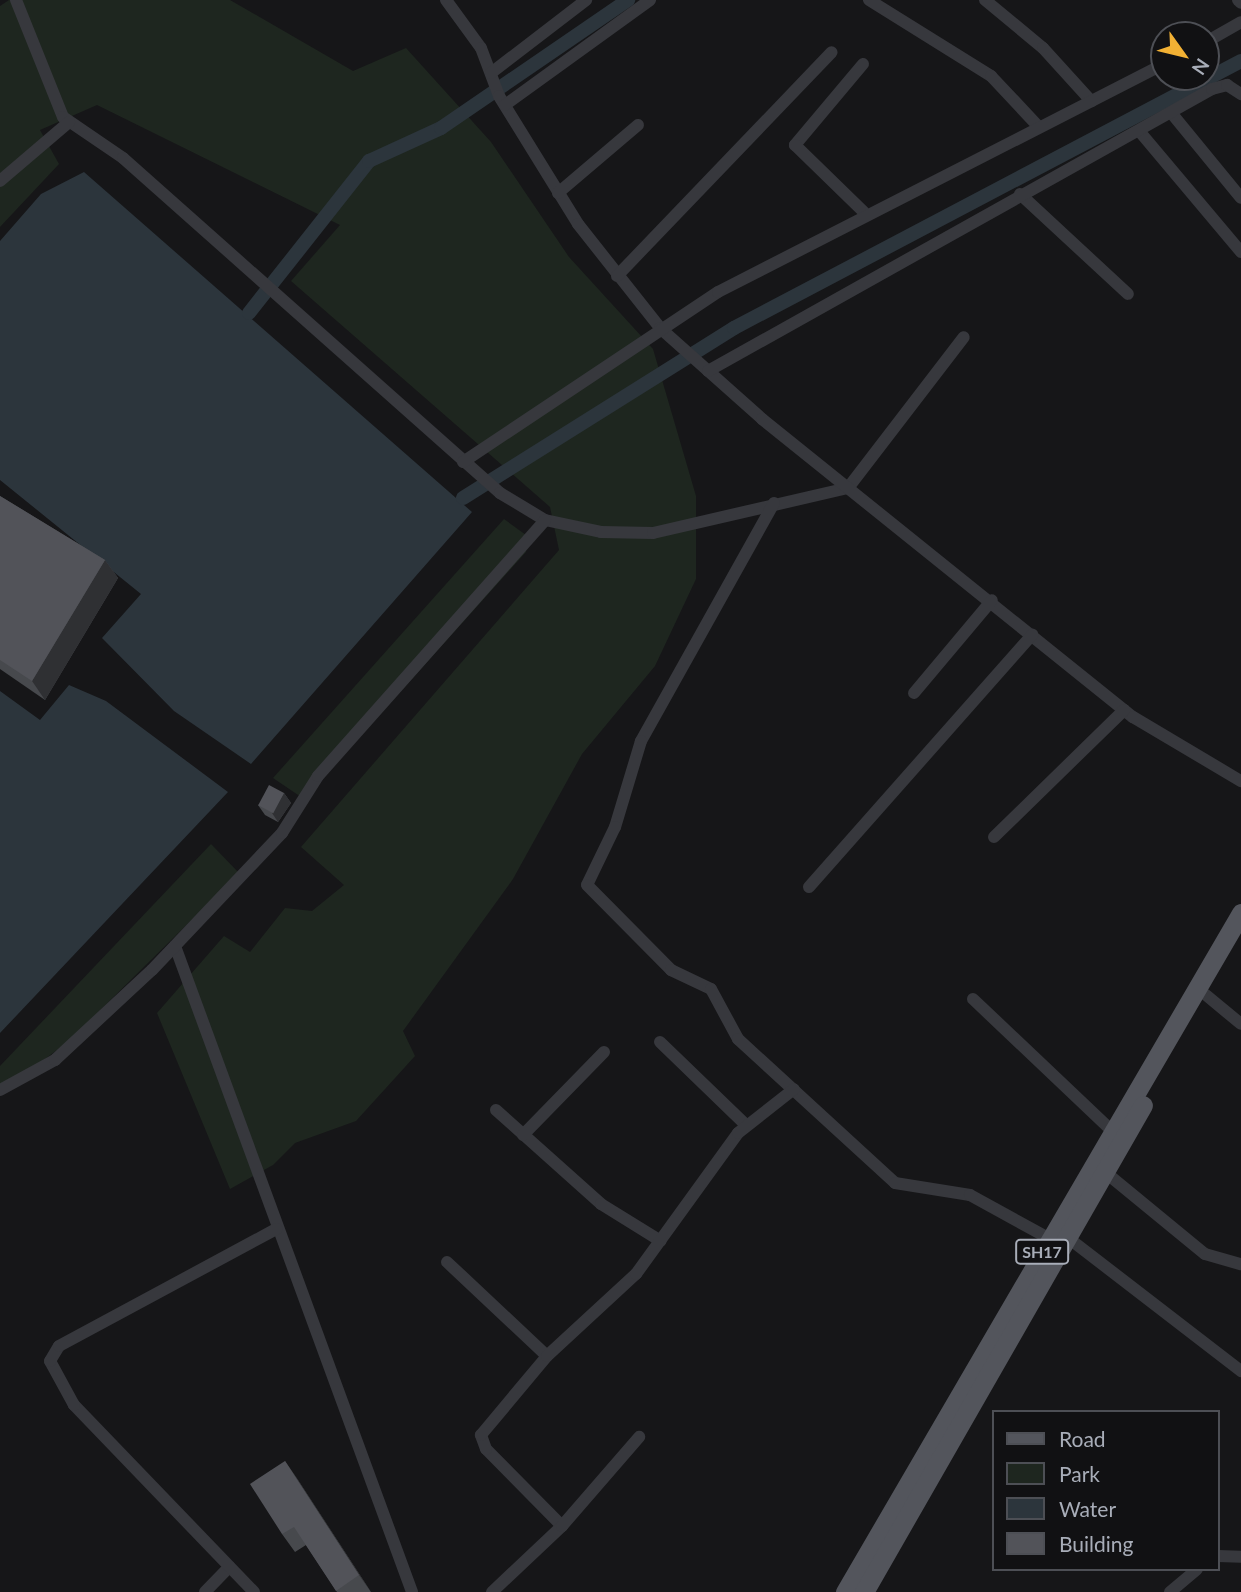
<!DOCTYPE html>
<html>
<head>
<meta charset="utf-8">
<style>
  body { margin:0 }
  #map { position:relative; width:1241px; height:1592px; overflow:hidden; background:#161618; font-family:Lato,sans-serif }
  div>[style] { position:absolute }
  [style*='--x'] { left:calc(var(--x)*1px); top:calc(var(--y)*1px); width:calc(var(--w)*1px); rotate:calc(var(--a)*1deg) }
  .green>* { inset:0; background:#1e261f }
  .water>* { inset:0; background:#2c353c }
  .canal>* { height:14px; margin:-7px; padding:0 7px; transform-origin:7px; border-radius:7px; background:#2c353c }
  .street>* { height:12px; margin:-6px; padding:0 6px; transform-origin:6px; border-radius:6px; background:#37383d }
  .primary>* { height:19px; margin:-9.5px; padding:0 9.5px; transform-origin:9.5px; border-radius:9.5px; background:#53555c }
  .wall>* { inset:0; background:#47494d }
  .shaded-wall>* { inset:0; background:#2f3033 }
  .building>* { inset:0; background:#525359; transform-origin:0 0 }
  span { translate:-50% -50%; white-space:nowrap; text-align:center; line-height:1.15; -webkit-text-stroke:6px #111113; paint-order:stroke }
  .shield-label span { padding:2px 5px; background:#111113; border:2px solid; border-radius:5px; -webkit-text-stroke-width:0 }
  .shield-label { font-size:16px; color:#a8adb8; font-weight:700 }
  .legend { position:absolute; left:992px; top:1410px; width:228px; height:161px; box-sizing:border-box; background:#111113; border:2px solid #4d4f55; margin:0; padding:9px 12px; list-style:none; font-size:21px; color:#a8adb8 }
  .legend li { display:flex; align-items:center; gap:14px; height:35px }
  .legend b { width:35px; border:2px solid #4d4f55 }
  .north { position:absolute; left:1150px; top:21px; width:70px; height:70px; box-sizing:border-box; background:#111113; border:2px solid #4d4f55; border-radius:50%; rotate:124deg; font-size:19px; font-weight:700; line-height:28px; text-align:center; color:#a8adb8 }
  .north::after { content:''; display:block; margin:auto; width:24px; height:32px; background:#f2b134; clip-path:polygon(50% 0,100% 100%,50% 72%,0 100%) }
</style>
</head>
<body>
<div id="map">
  <div class="green">
    <i style="clip-path:polygon(9px 0,230px 0,353px 71px,406px 48px,491px 142px,569px 257px,653px 349px,696px 496px,696px 579px,655px 666px,582px 754px,513px 879px,403px 1031px,415px 1056px,356px 1121px,295px 1143px,273px 1165px,230px 1189px,157px 1013px,224px 936px,250px 952px,285px 908px,312px 911px,344px 885px,301px 847px,559px 550px,550px 507px,291px 281px,340px 225px,97px 105px,40px 130px,59px 164px,0 227px,0 6px)"></i>
    <i style="clip-path:polygon(504px 519px,526px 535px,526px 552px,304px 799px,273px 778px)"></i>
    <i style="clip-path:polygon(211px 844px,239px 873px,69px 1041px,17px 1080px,0 1084px,0 1066px)"></i>
  </div>
  <div class="water">
    <i style="clip-path:polygon(84px 172px,472px 512px,251px 764px,174px 711px,102px 638px,141px 594px,0 480px,0 241px,41px 194px)"></i>
    <i style="clip-path:polygon(69px 685px,106px 701px,228px 792px,0 1033px,0 691px,40px 720px)"></i>
  </div>
  <div class="canal">
    <i style="--x:249;--y:313;--w:194;--a:-51.7"></i>
    <i style="--x:369;--y:161;--w:79;--a:-24.6"></i>
    <i style="--x:441;--y:128;--w:227;--a:-34.4"></i>
    <i style="--x:463;--y:498;--w:320;--a:-32.1"></i>
    <i style="--x:734;--y:328;--w:573;--a:-27.77"></i>
  </div>
  <div class="street">
    <i style="--x:16;--y:0;--w:126;--a:68.1"></i>
    <i style="--x:63;--y:117;--w:73;--a:34.3"></i>
    <i style="--x:123;--y:158;--w:504;--a:41.62"></i>
    <i style="--x:500;--y:493;--w:52;--a:31"></i>
    <i style="--x:545;--y:520;--w:57;--a:12.1"></i>
    <i style="--x:601;--y:532;--w:52;--a:1.1"></i>
    <i style="--x:653;--y:533;--w:200;--a:-13"></i>
    <i style="--x:848;--y:488;--w:190;--a:-52.5"></i>
    <i style="--x:446;--y:0;--w:59;--a:53.9"></i>
    <i style="--x:481;--y:48;--w:51;--a:69.4"></i>
    <i style="--x:499;--y:96;--w:150;--a:58.3"></i>
    <i style="--x:578;--y:224;--w:132;--a:51.7"></i>
    <i style="--x:660;--y:328;--w:137;--a:41.7"></i>
    <i style="--x:762;--y:419;--w:476;--a:38.8"></i>
    <i style="--x:1133;--y:717;--w:126;--a:30.7"></i>
    <i style="--x:869;--y:0;--w:144;--a:31.9"></i>
    <i style="--x:991;--y:76;--w:69;--a:46.8"></i>
    <i style="--x:985;--y:0;--w:75;--a:39.6"></i>
    <i style="--x:1043;--y:48;--w:72;--a:47.8"></i>
    <i style="--x:1238;--y:0;--w:4;--a:45"></i>
    <i style="--x:1206;--y:42;--w:40;--a:-29.7"></i>
    <i style="--x:863;--y:64;--w:106;--a:130"></i>
    <i style="--x:795;--y:145;--w:96;--a:44.2"></i>
    <i style="--x:491;--y:73;--w:120;--a:-37.5"></i>
    <i style="--x:505;--y:105;--w:179;--a:-35.9"></i>
    <i style="--x:1173;--y:115;--w:107;--a:50.7"></i>
    <i style="--x:1140;--y:132;--w:157;--a:49.9"></i>
    <i style="--x:0;--y:181;--w:91;--a:-40.5"></i>
    <i style="--x:558;--y:193;--w:105;--a:-40.4"></i>
    <i style="--x:1020;--y:194;--w:147;--a:42.8"></i>
    <i style="--x:617;--y:276;--w:310;--a:-46.2"></i>
    <i style="--x:708;--y:371;--w:578;--a:-29.23"></i>
    <i style="--x:1212;--y:89;--w:16;--a:-15"></i>
    <i style="--x:1227;--y:85;--w:17;--a:33"></i>
    <i style="--x:463;--y:462;--w:306;--a:-33.7"></i>
    <i style="--x:718;--y:292;--w:501;--a:-27.08"></i>
    <i style="--x:774;--y:503;--w:273;--a:119.2"></i>
    <i style="--x:641;--y:741;--w:90;--a:106.8"></i>
    <i style="--x:615;--y:827;--w:64;--a:115.8"></i>
    <i style="--x:587;--y:885;--w:120;--a:45.3"></i>
    <i style="--x:671;--y:970;--w:44;--a:25.4"></i>
    <i style="--x:711;--y:989;--w:57;--a:61.6"></i>
    <i style="--x:738;--y:1039;--w:213;--a:42.5"></i>
    <i style="--x:895;--y:1183;--w:76;--a:9.1"></i>
    <i style="--x:970;--y:1195;--w:91;--a:28.8"></i>
    <i style="--x:914;--y:693;--w:121;--a:-50"></i>
    <i style="--x:994;--y:837;--w:182;--a:-44.3"></i>
    <i style="--x:809;--y:887;--w:337;--a:-48.5"></i>
    <i style="--x:175;--y:946;--w:688;--a:69.85"></i>
    <i style="--x:1206;--y:995;--w:45;--a:39.6"></i>
    <i style="--x:973;--y:999;--w:192;--a:43.5"></i>
    <i style="--x:660;--y:1042;--w:120;--a:44"></i>
    <i style="--x:0;--y:1090;--w:63;--a:-28.6"></i>
    <i style="--x:55;--y:1060;--w:132;--a:-42.9"></i>
    <i style="--x:152;--y:970;--w:189;--a:-46.5"></i>
    <i style="--x:282;--y:833;--w:67;--a:-57.7"></i>
    <i style="--x:318;--y:776;--w:342;--a:-48.4"></i>
    <i style="--x:496;--y:1110;--w:141;--a:41.8"></i>
    <i style="--x:601;--y:1204;--w:70;--a:31.7"></i>
    <i style="--x:523;--y:1135;--w:116;--a:-45.7"></i>
    <i style="--x:1105;--y:1172;--w:129;--a:39.4"></i>
    <i style="--x:1205;--y:1254;--w:37;--a:16"></i>
    <i style="--x:1067;--y:1237;--w:220;--a:37.6"></i>
    <i style="--x:447;--y:1262;--w:137;--a:43.2"></i>
    <i style="--x:562;--y:1526;--w:108;--a:-134.6"></i>
    <i style="--x:486;--y:1449;--w:15;--a:-110"></i>
    <i style="--x:481;--y:1435;--w:103;--a:-50.1"></i>
    <i style="--x:547;--y:1356;--w:121;--a:-42.7"></i>
    <i style="--x:636;--y:1274;--w:174;--a:-54.1"></i>
    <i style="--x:738;--y:1133;--w:71;--a:-38.2"></i>
    <i style="--x:1218;--y:1556;--w:23;--a:2"></i>
    <i style="--x:205;--y:1592;--w:35;--a:-46"></i>
    <i style="--x:254;--y:1592;--w:260;--a:-133.9"></i>
    <i style="--x:74;--y:1405;--w:50;--a:-118.6"></i>
    <i style="--x:50;--y:1361;--w:17;--a:-59"></i>
    <i style="--x:59;--y:1346;--w:247;--a:-28.3"></i>
    <i style="--x:492;--y:1592;--w:96;--a:-43.3"></i>
    <i style="--x:562;--y:1526;--w:118;--a:-49.1"></i>
    <i style="--x:1170;--y:1592;--w:35;--a:-40"></i>
  </div>
  <div class="primary">
    <i style="--x:845;--y:1592;--w:786;--a:-59.75"></i>
    <i style="--x:864;--y:1592;--w:561;--a:-60.19"></i>
  </div>
  <div class="wall">
    <i style="clip-path:polygon(0 496px,105px 560px,118px 578px,45px 700px,0 669px)"></i>
    <i style="clip-path:polygon(284px 793px,291px 803px,278px 822px,265px 815px,258px 805px)"></i>
    <i style="clip-path:polygon(285px 1461px,298px 1480px,371px 1592px,337px 1592px,306px 1545px,295px 1552px,282px 1534px)"></i>
  </div>
  <div class="shaded-wall">
    <i style="clip-path:polygon(105px 560px,118px 578px,45px 700px,32px 681px)"></i>
    <i style="clip-path:polygon(284px 793px,291px 803px,278px 822px,272px 813px)"></i>
    <i style="clip-path:polygon(285px 1461px,298px 1480px,371px 1592px,359px 1575px)"></i>
  </div>
  <div class="building">
    <i style="clip-path:polygon(0 496px,105px 560px,32px 681px,0 660px)"></i>
    <i style="left:269px;top:785px;width:17px;height:23px;rotate:28deg"></i>
    <i style="clip-path:polygon(285px 1461px,359px 1575px,336px 1591px,294px 1527px,282px 1534px,250px 1484px)"></i>
  </div>
  <div class="shield-label">
    <span style="left:1042px;top:1252px">SH17</span>
  </div>
  <ul class="legend">
  <li><b style="height:9px;background:#53555c"></b>Road</li>
  <li><b style="height:19px;background:#1e261f"></b>Park</li>
  <li><b style="height:19px;background:#2c353c"></b>Water</li>
  <li><b style="height:19px;background:#525359"></b>Building</li>
  </ul>
  <div class="north">N</div>
</div>
</body>
</html>
